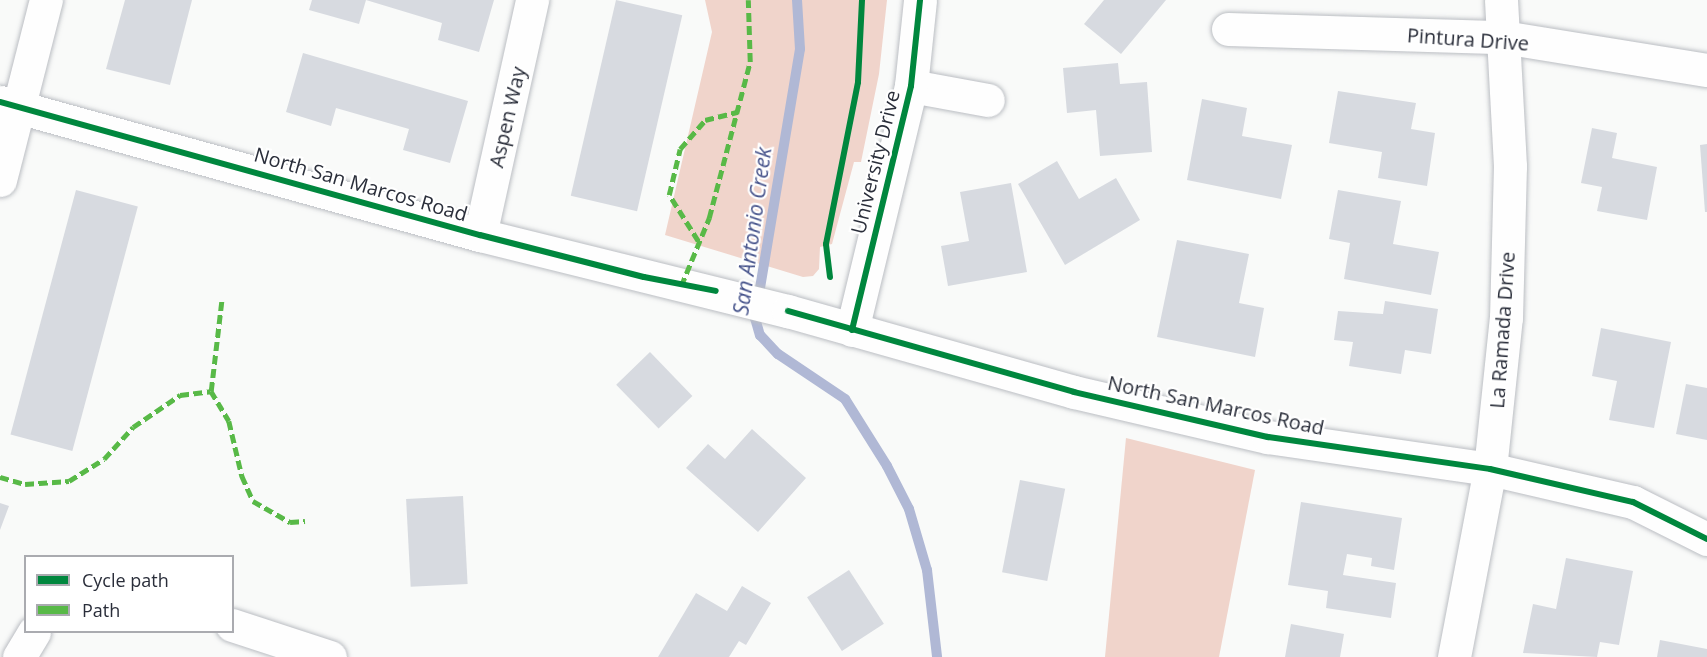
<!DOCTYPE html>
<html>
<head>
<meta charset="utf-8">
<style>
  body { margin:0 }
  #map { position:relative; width:1707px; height:657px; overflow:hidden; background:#f9faf9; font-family:"Open Sans",sans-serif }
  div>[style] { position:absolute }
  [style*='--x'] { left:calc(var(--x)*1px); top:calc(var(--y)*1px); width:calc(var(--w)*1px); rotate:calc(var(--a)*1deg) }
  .forest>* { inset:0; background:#f0d4cb }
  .stream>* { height:10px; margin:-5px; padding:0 5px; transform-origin:5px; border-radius:5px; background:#b0b8d5 }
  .building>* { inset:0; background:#d7dae0; transform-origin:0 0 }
  .roads { filter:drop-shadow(0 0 2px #bbbec3) drop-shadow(0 0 2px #bbbec3) }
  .minor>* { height:33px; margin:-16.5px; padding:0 16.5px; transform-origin:16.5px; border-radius:16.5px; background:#fefefe }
  .quiet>* { height:4.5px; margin-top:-2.25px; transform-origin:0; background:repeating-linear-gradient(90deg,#58b947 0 9px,transparent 0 13.5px) }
  .cycleway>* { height:6px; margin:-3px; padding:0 3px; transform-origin:3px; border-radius:3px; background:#00873e }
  span { translate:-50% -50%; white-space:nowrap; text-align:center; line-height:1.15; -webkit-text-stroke:4.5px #fff; paint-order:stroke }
  .street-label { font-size:20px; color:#2a2e3a }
  .water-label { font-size:21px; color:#46538b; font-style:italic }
  .legend { position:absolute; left:24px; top:555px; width:210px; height:78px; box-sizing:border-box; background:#fff; border:2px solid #aaabb0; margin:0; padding:8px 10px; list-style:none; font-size:18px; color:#2a2e3a }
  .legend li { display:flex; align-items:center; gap:12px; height:30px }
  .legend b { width:30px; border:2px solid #aaabb0 }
</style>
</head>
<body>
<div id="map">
  <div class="forest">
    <i style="clip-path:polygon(705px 0,887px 0,879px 74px,861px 162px,854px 162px,832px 244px,820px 247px,819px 269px,813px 276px,803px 277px,665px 235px,712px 32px)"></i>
    <i style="clip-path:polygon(1126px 438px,1255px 470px,1219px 657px,1105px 657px)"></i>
  </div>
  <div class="stream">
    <i style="--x:797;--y:0;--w:49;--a:86.5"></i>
    <i style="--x:800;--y:49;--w:273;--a:99.5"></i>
    <i style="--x:755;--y:318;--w:18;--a:74"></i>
    <i style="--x:760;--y:335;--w:26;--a:47"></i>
    <i style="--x:778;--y:354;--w:81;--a:33.9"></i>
    <i style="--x:845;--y:399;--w:79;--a:57.9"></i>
    <i style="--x:887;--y:466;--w:48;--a:62.9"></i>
    <i style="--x:909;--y:509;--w:64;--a:73.6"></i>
    <i style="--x:927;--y:570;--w:88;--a:83.4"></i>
  </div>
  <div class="building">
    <i style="clip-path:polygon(125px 0,192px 0,170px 85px,106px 69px)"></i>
    <i style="clip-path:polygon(312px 0,366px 0,359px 24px,309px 10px)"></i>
    <i style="clip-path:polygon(366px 0,494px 0,479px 52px,438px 40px,442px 23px)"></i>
    <i style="left:616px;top:0;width:68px;height:201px;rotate:13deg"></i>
    <i style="clip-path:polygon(1104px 0,1166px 0,1121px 54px,1084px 24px)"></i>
    <i style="clip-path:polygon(303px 53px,468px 101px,450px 163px,403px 150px,409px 129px,336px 108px,331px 126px,286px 112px)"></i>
    <i style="clip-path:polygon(1118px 63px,1120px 84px,1147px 82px,1152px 152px,1100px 156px,1096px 110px,1067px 113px,1063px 68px)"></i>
    <i style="clip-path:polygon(1338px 91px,1416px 103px,1411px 129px,1435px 133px,1427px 186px,1378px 178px,1382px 152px,1329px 143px)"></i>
    <i style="clip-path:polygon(1202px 99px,1247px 108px,1242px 136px,1292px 145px,1281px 199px,1187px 180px)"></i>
    <i style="clip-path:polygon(1592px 128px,1617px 133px,1612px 158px,1657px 167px,1647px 220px,1597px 211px,1602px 187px,1581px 183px)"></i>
    <i style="clip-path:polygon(1707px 144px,1707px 212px,1705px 212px,1700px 145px)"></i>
    <i style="clip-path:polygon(1057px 161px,1079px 199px,1116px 178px,1140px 220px,1065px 265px,1018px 184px)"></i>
    <i style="clip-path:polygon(1011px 183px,1027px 272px,948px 286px,941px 246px,969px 241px,960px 192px)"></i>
    <i style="left:76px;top:190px;width:64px;height:253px;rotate:15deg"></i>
    <i style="clip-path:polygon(1338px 190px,1401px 201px,1393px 244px,1439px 252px,1431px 295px,1344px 279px,1350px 243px,1329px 239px)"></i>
    <i style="clip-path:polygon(1177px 240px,1249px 254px,1239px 303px,1264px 308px,1255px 357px,1157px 337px)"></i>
    <i style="clip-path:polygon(1385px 301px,1438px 309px,1431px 354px,1405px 350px,1401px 374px,1349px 366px,1353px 342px,1334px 340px,1338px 311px,1383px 314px)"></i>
    <i style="clip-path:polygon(1601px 328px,1671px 342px,1654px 428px,1609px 420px,1617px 381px,1592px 376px)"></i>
    <i style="left:650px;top:352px;width:61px;height:47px;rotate:46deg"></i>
    <i style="clip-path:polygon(1686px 384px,1707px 388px,1707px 440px,1676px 434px)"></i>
    <i style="clip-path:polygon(752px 429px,806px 478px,758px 532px,686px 468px,708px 444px,725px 459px)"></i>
    <i style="left:1020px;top:480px;width:46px;height:94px;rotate:11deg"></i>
    <i style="left:463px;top:496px;width:88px;height:57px;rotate:87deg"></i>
    <i style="clip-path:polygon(1301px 502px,1402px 518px,1394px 570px,1371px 566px,1372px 558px,1347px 554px,1343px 575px,1396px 583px,1391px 618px,1326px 608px,1328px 591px,1288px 585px)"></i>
    <i style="clip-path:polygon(0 503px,9px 506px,0 530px)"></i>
    <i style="clip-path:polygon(1566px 558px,1633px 571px,1619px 645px,1600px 642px,1597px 657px,1523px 653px,1533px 604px,1556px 609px)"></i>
    <i style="left:849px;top:570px;width:64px;height:50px;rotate:57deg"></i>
    <i style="clip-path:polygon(742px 586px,771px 603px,746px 645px,739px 641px,729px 657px,658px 657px,696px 593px,727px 611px)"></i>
    <i style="clip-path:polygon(1291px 624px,1344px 634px,1340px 657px,1285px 657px)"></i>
    <i style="clip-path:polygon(1660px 640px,1707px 649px,1707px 657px,1657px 657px)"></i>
  </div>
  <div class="roads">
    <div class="minor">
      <i style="--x:1228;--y:29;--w:275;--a:1.7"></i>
      <i style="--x:1503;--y:37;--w:207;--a:9.2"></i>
      <i style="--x:911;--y:86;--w:78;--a:10.3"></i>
      <i style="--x:0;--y:102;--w:498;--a:15.5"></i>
      <i style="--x:480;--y:235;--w:317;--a:13.9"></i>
      <i style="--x:788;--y:311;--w:297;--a:15.8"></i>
      <i style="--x:1074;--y:392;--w:199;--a:13.1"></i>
      <i style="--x:1268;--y:437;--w:224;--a:8.2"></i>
      <i style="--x:1490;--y:469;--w:147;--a:13"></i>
      <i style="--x:1633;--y:502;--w:83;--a:26.6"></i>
      <i style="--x:0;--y:180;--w:186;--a:-75.7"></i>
      <i style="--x:480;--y:235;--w:241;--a:-77.5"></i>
      <i style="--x:852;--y:330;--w:251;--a:-76.4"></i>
      <i style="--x:911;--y:86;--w:86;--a:-84"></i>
      <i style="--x:232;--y:625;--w:103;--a:18.1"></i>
      <i style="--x:19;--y:657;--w:29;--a:-59"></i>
      <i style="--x:1454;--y:657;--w:191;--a:-79.2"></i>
      <i style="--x:1490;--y:469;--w:152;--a:-84"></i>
      <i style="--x:1506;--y:318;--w:152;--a:-88.5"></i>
      <i style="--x:1510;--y:166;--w:166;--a:-93.1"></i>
    </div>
  </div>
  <div class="quiet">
    <i style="--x:698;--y:241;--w:54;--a:-122.2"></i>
    <i style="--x:669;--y:195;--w:47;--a:-76.6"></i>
    <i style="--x:680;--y:149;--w:38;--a:-49"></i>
    <i style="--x:705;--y:120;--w:34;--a:-14"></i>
    <i style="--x:681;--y:286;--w:74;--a:-67.6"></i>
    <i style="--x:709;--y:218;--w:161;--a:-75.3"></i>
    <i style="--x:750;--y:62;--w:62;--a:-91.8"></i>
    <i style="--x:211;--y:391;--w:94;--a:-83.3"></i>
    <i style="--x:0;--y:477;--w:26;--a:16"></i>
    <i style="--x:25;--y:484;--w:44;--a:-3.9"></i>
    <i style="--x:69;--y:481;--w:41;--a:-32.2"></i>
    <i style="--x:104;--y:459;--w:43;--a:-47.8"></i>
    <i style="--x:133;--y:427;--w:57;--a:-34.2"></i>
    <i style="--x:180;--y:395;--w:31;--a:-7"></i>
    <i style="--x:211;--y:391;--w:35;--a:59"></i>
    <i style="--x:229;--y:421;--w:57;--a:76.7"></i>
    <i style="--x:242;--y:476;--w:27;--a:66"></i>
    <i style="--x:253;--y:501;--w:43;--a:29.6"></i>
    <i style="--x:290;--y:522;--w:15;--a:-4"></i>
  </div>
  <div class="cycleway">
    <i style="--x:0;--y:102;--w:498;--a:15.5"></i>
    <i style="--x:480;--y:235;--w:169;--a:14.4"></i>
    <i style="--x:644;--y:277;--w:73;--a:11"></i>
    <i style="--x:830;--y:277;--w:33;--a:-97"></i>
    <i style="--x:826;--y:244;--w:165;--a:-78.8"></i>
    <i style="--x:858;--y:82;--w:82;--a:-87.2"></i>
    <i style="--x:788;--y:311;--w:297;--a:15.8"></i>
    <i style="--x:1074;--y:392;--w:199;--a:13.1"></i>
    <i style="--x:1268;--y:437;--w:224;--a:8.2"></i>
    <i style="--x:1490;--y:469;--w:147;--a:13"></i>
    <i style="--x:1633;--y:502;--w:83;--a:26.6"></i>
    <i style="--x:852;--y:330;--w:251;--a:-76.4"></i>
    <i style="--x:911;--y:86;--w:86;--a:-84"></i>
  </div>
  <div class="street-label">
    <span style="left:1468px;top:39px;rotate:4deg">Pintura Drive</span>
    <span style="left:507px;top:117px;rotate:-77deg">Aspen Way</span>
    <span style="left:875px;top:162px;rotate:-76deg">University Drive</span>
    <span style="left:361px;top:184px;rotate:16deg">North San Marcos Road</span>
    <span style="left:1502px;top:330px;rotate:-86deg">La Ramada Drive</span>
    <span style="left:1216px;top:405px;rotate:12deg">North San Marcos Road</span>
  </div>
  <div class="water-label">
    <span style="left:752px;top:231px;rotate:-82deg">San Antonio Creek</span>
  </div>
  <ul class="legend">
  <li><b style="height:8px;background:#00873e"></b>Cycle path</li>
  <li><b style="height:8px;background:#58b947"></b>Path</li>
  </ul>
</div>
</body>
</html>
